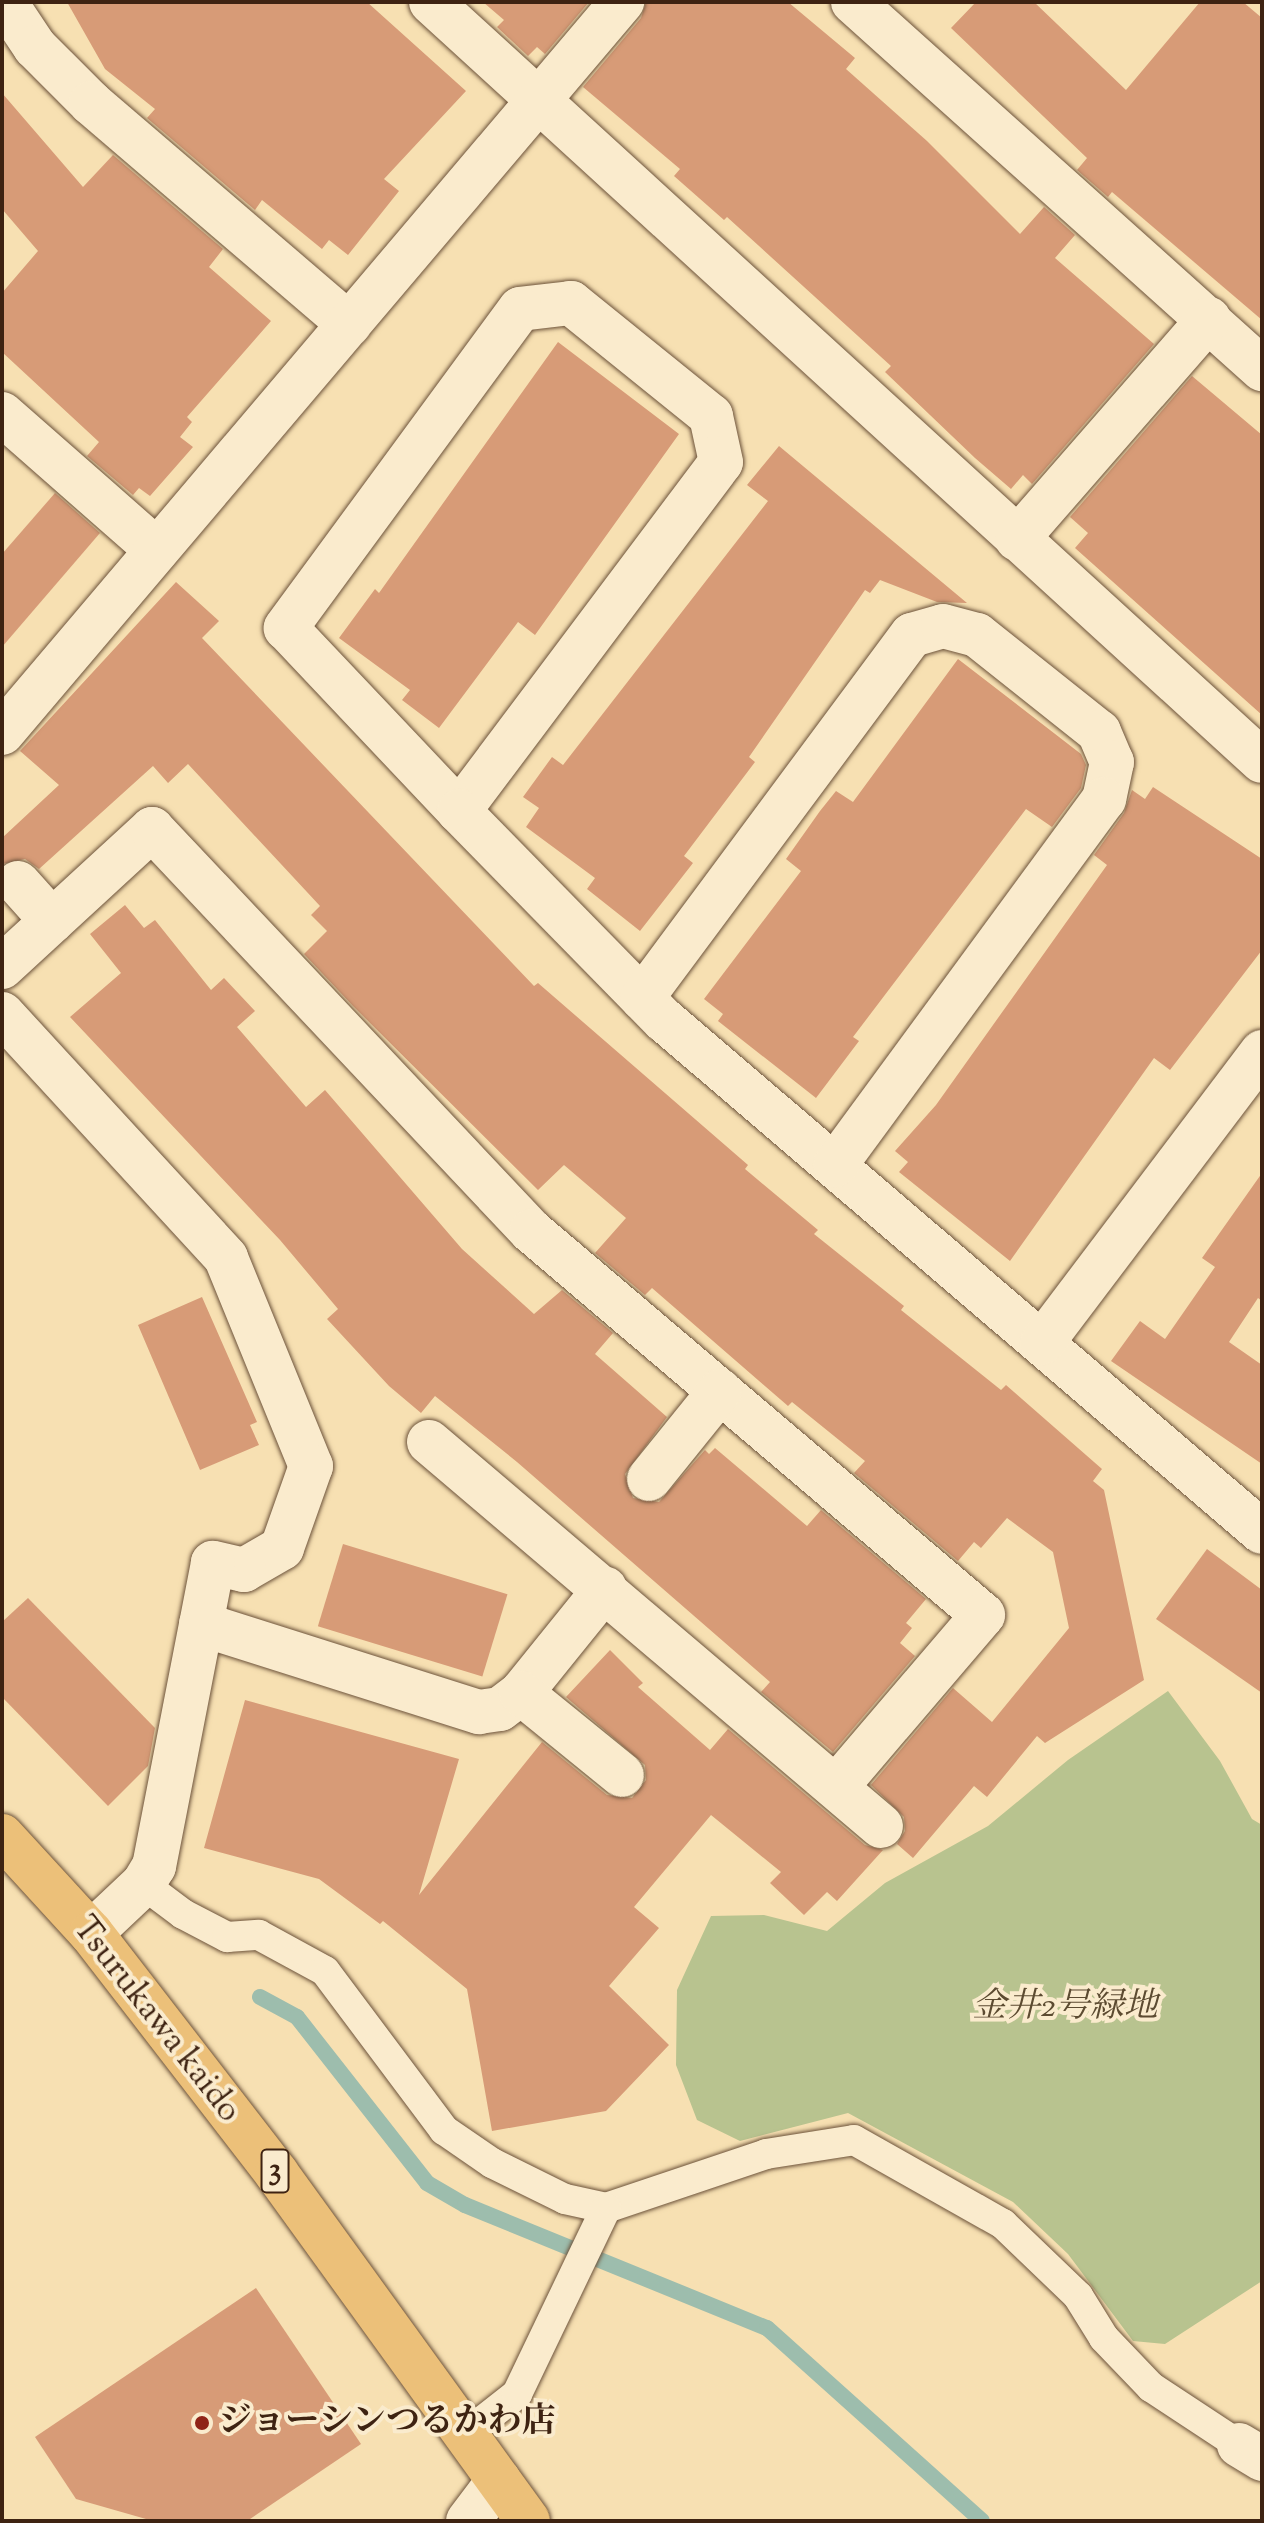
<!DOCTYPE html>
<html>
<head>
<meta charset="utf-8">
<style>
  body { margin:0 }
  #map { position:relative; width:1264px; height:2523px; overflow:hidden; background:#f7e0b2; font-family:"Sorts Mill Goudy","Noto Serif JP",serif }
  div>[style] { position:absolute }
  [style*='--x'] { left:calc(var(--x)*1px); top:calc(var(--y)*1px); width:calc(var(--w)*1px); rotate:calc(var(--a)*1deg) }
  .green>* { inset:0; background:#b8c38f }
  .stream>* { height:16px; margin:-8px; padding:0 8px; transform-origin:8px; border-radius:8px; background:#9dbdad }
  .building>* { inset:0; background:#d79b77; transform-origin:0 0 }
  .roads { filter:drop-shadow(0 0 2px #6c523a) drop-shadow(0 0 2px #6c523a) }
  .lane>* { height:30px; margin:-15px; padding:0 15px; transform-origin:15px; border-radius:15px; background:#faebcd }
  .street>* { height:44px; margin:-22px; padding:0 22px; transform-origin:22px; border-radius:22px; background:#faebcd }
  .secondary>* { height:44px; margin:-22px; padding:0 22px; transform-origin:22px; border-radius:22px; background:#faebcd }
  .primary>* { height:44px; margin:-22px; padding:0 22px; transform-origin:22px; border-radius:22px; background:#ecc079 }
  .dots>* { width:22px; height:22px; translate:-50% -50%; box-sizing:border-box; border:4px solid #faebcd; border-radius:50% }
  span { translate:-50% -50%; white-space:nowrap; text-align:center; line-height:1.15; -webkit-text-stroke:8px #faebcd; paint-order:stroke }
  .shield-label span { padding:2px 6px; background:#faebcd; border:2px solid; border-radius:6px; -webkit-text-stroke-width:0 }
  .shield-label { font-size:32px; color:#3e2312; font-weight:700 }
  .park-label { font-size:34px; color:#5c4b31; font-style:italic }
  .street-label { font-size:34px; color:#3e2312 }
  .poi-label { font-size:34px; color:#3e2312; font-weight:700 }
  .left { translate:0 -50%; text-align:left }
  .frame { position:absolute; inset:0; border:4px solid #3e2312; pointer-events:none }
</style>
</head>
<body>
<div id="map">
  <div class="green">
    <i style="clip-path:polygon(1168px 1691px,1220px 1761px,1252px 1819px,1262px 1825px,1262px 2281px,1165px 2344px,1133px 2341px,1068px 2254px,1013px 2202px,848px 2113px,740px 2141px,697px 2120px,676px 2065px,677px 1990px,711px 1916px,764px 1915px,827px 1931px,885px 1883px,988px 1826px,1068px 1760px)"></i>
  </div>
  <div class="stream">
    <i style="--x:260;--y:1997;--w:42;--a:28.4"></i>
    <i style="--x:297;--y:2017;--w:211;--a:51.9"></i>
    <i style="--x:427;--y:2183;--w:44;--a:30.1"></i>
    <i style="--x:465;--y:2205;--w:326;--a:22.2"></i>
    <i style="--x:767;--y:2328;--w:289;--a:41.9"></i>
  </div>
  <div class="building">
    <i style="clip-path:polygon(67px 2px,367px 2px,466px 91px,384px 179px,399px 191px,348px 255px,329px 240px,322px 249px,262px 200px,255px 210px,147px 118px,155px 109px,105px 69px)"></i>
    <i style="clip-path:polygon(483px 2px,589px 2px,545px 54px,537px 47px,528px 56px,497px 27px,504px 20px)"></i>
    <i style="clip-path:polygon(646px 2px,788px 2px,855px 58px,846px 69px,927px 141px,1020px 234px,1044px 207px,1075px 235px,1055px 258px,1154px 344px,1032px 484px,1023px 475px,1011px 489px,975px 458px,885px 372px,891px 366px,727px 217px,724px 220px,674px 176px,680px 169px,583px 87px,641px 18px)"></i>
    <i style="clip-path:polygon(976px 2px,1034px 2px,1126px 90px,1200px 2px,1243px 2px,1262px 18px,1262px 320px,1112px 192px,1108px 197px,1077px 170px,1087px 158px,951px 28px)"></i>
    <i style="clip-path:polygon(2px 93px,83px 187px,113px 155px,223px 249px,209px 267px,271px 321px,187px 417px,192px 422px,180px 437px,193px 447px,150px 496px,139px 488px,133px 495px,87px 456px,99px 442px,2px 352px,2px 293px,38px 251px,2px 209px)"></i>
    <i style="clip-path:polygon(558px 342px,679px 434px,535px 635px,518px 622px,439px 728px,402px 700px,410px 690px,339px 638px,375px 589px,379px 593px)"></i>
    <i style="clip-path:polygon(1192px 376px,1262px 435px,1262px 715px,1075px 548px,1088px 533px,1070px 517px)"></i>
    <i style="clip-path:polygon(779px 446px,967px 603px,937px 602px,880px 580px,870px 593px,865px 590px,749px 757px,755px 762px,684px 856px,693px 863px,640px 931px,587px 889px,595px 878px,526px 827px,539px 808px,523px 797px,552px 757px,563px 765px,768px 501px,747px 485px)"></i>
    <i style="clip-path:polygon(55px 493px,100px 533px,2px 647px,2px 554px)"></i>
    <i style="clip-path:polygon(176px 582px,219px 621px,202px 638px,534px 986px,538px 983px,748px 1165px,745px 1169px,818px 1230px,814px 1234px,904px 1306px,901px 1310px,1001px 1390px,1006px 1385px,1102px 1469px,1093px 1481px,1104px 1490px,1144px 1680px,1045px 1743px,1037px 1736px,987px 1797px,974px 1786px,913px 1858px,897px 1844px,905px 1831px,904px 1817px,871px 1785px,953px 1688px,992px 1722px,1069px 1628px,1053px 1552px,1007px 1518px,981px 1548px,974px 1542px,958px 1561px,854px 1473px,865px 1461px,792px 1402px,788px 1406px,652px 1288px,645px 1295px,595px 1253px,626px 1218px,564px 1165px,538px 1190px,353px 1006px,304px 954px,327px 931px,311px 915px,320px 906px,188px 764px,168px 783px,153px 766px,39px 869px,25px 859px,2px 864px,2px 838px,59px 785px,20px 751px)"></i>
    <i style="clip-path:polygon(958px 659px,1081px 754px,1086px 765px,1081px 788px,1052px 827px,1026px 809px,853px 1037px,859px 1041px,816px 1098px,718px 1021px,723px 1014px,704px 999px,801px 871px,786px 859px,820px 811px,836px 791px,853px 802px)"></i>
    <i style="clip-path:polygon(1153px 787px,1262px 859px,1262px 950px,1170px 1070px,1154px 1058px,1010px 1261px,899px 1172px,908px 1162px,895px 1151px,936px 1105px,1107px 865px,1094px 855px,1124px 813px,1132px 790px,1145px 799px)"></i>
    <i style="clip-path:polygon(125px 905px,144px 928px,155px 920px,211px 990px,224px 978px,255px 1011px,237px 1027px,306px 1107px,325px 1090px,462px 1249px,534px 1314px,562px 1290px,613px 1333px,595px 1354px,667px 1417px,625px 1474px,633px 1498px,659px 1502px,705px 1450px,709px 1454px,715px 1448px,807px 1526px,821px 1510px,926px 1599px,906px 1623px,912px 1628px,900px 1643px,915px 1656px,833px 1752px,761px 1692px,770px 1682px,517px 1462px,435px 1396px,421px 1413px,389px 1386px,327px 1319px,338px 1309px,280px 1240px,70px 1017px,121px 973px,90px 934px)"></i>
    <i style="clip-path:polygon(1262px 1173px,1262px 1301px,1258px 1298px,1229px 1342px,1262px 1365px,1262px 1464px,1111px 1361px,1140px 1321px,1165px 1339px,1215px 1267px,1202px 1258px)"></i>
    <i style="clip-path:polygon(202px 1297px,257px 1422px,250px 1425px,259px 1445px,200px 1470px,138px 1325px)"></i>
    <i style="left:343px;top:1544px;width:172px;height:86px;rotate:17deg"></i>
    <i style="clip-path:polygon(1207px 1549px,1262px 1590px,1262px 1693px,1156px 1619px)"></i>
    <i style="clip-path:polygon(28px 1598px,155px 1728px,148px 1766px,108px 1806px,2px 1697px,2px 1622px)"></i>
    <i style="clip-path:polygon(610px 1650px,643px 1683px,638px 1687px,710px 1750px,728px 1729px,865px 1845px,883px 1850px,837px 1901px,827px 1892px,804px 1915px,770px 1883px,781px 1872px,711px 1815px,634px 1907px,659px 1928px,609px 1986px,669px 2045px,606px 2111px,492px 2131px,467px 1989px,383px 1921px,380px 1924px,319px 1879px,204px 1848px,245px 1700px,459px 1759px,419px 1895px,542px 1742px,607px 1795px,632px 1798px,646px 1780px,645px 1765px,566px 1697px)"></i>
    <i style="clip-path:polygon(256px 2288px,361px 2444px,247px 2521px,153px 2521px,76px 2499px,35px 2437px)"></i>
  </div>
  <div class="roads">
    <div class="lane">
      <i style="--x:143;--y:1884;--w:50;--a:36.9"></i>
      <i style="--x:183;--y:1914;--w:50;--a:27.6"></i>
      <i style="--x:227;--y:1937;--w:32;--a:-4"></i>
      <i style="--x:259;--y:1935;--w:75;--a:28.6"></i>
      <i style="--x:325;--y:1971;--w:199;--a:53.2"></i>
      <i style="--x:444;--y:2130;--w:58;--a:34.5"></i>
      <i style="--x:492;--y:2163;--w:81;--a:26.3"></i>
      <i style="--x:565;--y:2199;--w:42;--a:12.4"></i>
      <i style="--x:606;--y:2208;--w:169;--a:-18.6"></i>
      <i style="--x:766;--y:2154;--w:89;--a:-9"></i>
      <i style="--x:854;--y:2140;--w:171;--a:29.4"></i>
      <i style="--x:1003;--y:2224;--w:104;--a:43.8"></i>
      <i style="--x:1078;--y:2296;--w:49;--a:58.2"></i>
      <i style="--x:1104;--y:2338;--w:68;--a:46.2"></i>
      <i style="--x:1151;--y:2387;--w:105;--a:33.4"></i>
      <i style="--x:466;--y:2434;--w:65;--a:-38.1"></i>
      <i style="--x:517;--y:2394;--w:206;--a:-64.4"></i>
    </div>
    <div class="street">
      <i style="--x:5;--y:2;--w:54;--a:56.3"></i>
      <i style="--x:35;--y:47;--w:79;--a:45"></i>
      <i style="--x:91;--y:103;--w:340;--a:40.6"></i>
      <i style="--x:431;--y:2;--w:1125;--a:42.41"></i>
      <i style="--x:853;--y:2;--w:550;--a:41.9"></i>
      <i style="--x:2;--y:414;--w:206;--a:41.3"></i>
      <i style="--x:1017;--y:539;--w:292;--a:-48.9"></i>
      <i style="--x:2;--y:733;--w:959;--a:-49.7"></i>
      <i style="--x:459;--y:811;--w:436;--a:-53.1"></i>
      <i style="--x:721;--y:462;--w:47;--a:-102.3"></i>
      <i style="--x:711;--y:416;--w:180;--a:-141.1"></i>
      <i style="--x:571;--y:303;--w:51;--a:173.3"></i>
      <i style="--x:520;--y:309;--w:396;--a:126.3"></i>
      <i style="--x:286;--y:628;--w:252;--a:46.6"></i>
      <i style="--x:459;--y:811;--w:293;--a:45.6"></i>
      <i style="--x:664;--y:1020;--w:787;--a:40.57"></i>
      <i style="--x:18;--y:883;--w:51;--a:48.2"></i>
      <i style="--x:2;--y:967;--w:204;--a:-42.6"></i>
      <i style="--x:152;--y:829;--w:552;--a:46.69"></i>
      <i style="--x:531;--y:1231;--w:593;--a:40.35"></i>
      <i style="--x:983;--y:1615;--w:226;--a:130.5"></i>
      <i style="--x:642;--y:998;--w:452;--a:-53.4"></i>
      <i style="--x:912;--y:635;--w:32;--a:-16"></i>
      <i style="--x:943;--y:626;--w:35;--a:15"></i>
      <i style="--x:977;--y:635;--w:156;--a:38.5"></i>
      <i style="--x:1099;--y:732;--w:33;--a:67"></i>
      <i style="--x:1112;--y:762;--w:38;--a:102"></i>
      <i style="--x:1104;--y:799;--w:454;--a:126.3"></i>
      <i style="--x:2;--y:1014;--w:331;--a:47.4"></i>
      <i style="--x:226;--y:1258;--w:225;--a:67.8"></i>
      <i style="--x:311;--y:1466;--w:87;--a:109.5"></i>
      <i style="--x:282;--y:1548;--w:44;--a:149.9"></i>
      <i style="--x:244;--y:1570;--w:32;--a:-167"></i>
      <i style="--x:213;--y:1563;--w:309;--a:101"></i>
      <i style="--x:154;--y:1866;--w:21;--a:121"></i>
      <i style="--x:143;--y:1884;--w:71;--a:136.7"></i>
      <i style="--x:429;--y:1442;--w:593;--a:40.35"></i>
      <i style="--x:649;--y:1479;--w:113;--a:-51.1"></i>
      <i style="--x:201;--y:1624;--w:292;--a:17.6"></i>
      <i style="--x:479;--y:1712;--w:21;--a:-8"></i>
      <i style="--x:500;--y:1709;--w:26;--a:-37"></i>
      <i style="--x:521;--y:1693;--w:134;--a:-51.1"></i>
      <i style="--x:521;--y:1693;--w:130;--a:39.1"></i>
      <i style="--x:1239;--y:2445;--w:27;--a:31"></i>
      <i style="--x:468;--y:2521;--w:51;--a:-52.9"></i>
    </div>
    <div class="secondary">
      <i style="--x:1042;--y:1343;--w:365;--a:-52.9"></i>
    </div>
    <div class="primary">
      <i style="--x:2;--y:1836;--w:132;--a:47.5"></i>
      <i style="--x:91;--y:1933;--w:304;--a:52.3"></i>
      <i style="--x:277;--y:2174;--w:428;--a:54.1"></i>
    </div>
  </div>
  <div class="dots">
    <i style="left:202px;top:2423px;background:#8f2418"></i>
  </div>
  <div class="shield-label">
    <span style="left:275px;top:2171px">3</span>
  </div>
  <div class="park-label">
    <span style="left:1065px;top:2008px">金井2号緑地</span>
  </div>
  <div class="street-label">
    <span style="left:156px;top:2020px;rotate:52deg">Tsurukawa kaido</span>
  </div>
  <div class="poi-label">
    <span class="left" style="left:218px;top:2423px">ジョーシンつるかわ店</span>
  </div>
  <div class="frame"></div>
</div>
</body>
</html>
